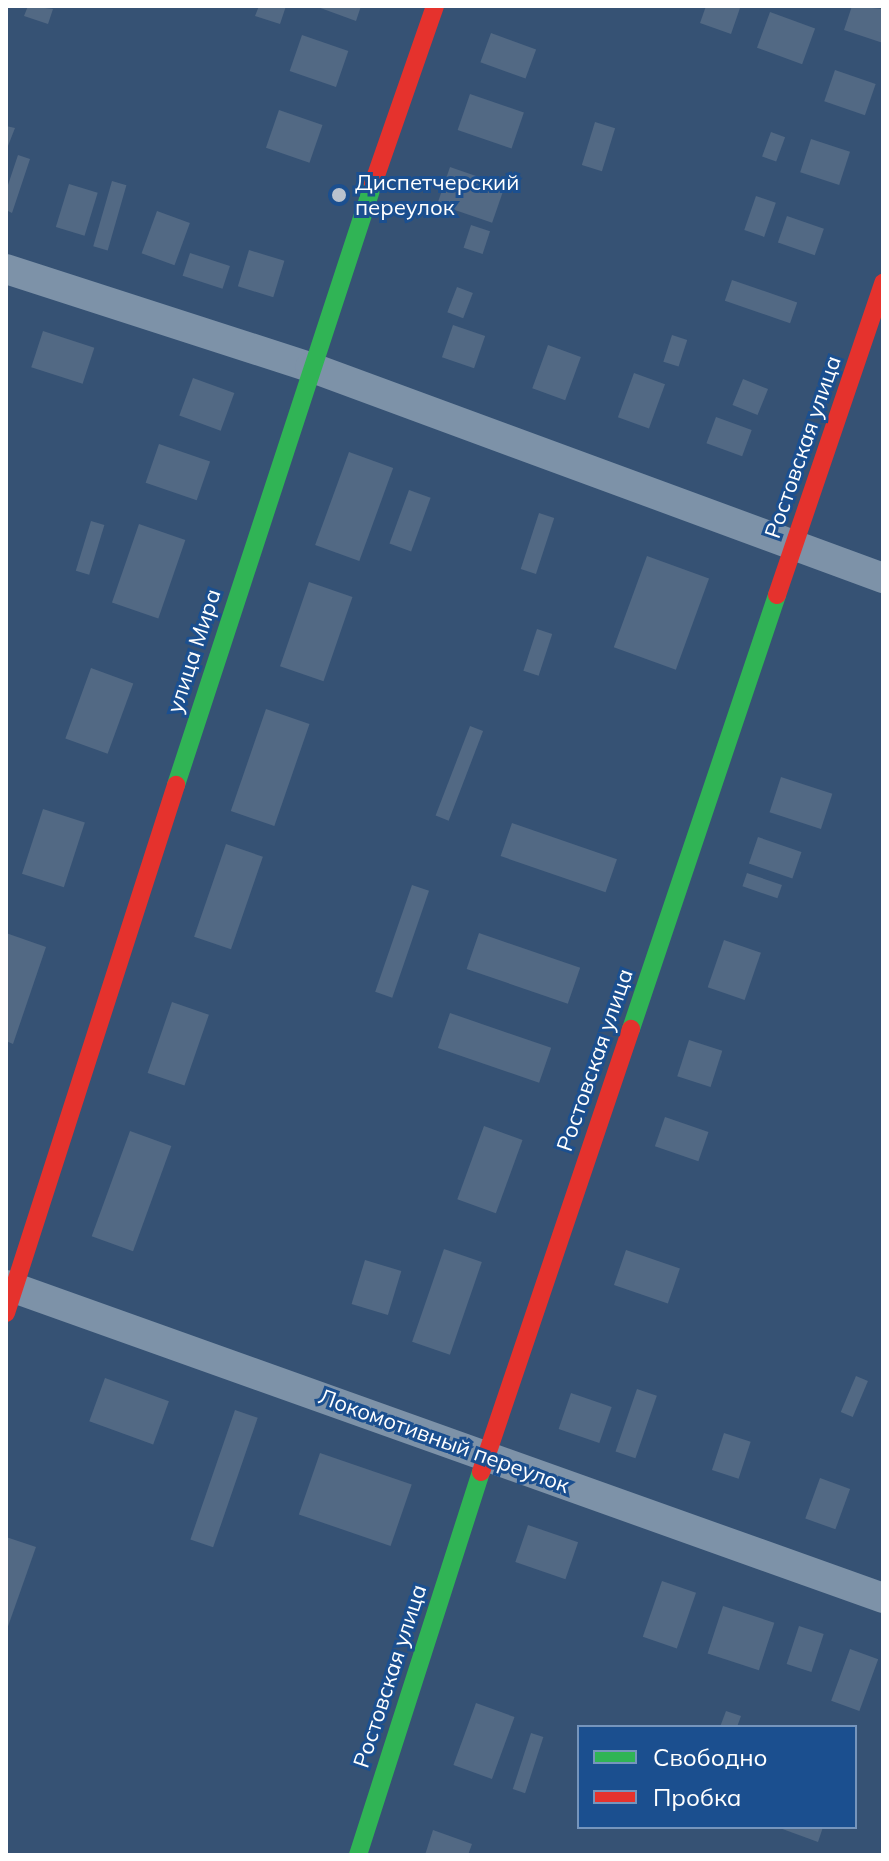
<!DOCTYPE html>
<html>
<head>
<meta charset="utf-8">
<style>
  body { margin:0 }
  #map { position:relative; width:889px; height:1861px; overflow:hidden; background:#365274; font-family:Mulish,sans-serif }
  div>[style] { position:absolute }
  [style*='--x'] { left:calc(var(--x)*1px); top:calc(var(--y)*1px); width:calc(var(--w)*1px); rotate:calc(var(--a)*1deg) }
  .building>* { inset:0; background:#526984; transform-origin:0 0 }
  .street>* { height:30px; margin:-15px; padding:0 15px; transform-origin:15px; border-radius:15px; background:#7d92a8 }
  .fast>* { height:18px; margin:-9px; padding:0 9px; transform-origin:9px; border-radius:9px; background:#30b455 }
  .jam>* { height:18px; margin:-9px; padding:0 9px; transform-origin:9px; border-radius:9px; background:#e5322d }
  .dots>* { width:22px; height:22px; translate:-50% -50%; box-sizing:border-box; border:4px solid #1b4f8f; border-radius:50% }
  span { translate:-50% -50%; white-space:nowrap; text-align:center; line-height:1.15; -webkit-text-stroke:6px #1b4f8f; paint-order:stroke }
  .poi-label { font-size:22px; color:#fff }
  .left { translate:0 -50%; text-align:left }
  .street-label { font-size:22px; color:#fff }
  .frame { position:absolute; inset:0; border:8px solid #fff; pointer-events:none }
  .legend { position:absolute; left:577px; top:1725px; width:280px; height:104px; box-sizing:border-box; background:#1b4f8f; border:2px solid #7695bc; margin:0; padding:10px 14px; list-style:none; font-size:24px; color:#fff }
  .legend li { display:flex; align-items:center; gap:16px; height:40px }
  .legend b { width:40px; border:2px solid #7695bc }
</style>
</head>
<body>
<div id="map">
  <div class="building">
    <i style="clip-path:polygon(28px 6px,53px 9px,48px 24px,24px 16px)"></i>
    <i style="clip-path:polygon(259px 6px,286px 6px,280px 24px,255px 16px)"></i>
    <i style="clip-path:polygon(315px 6px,361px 6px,356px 21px)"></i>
    <i style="clip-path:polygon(706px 6px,740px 8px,731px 34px,700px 23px)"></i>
    <i style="clip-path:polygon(852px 6px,883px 9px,883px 43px,844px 30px)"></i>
    <i style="left:770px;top:12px;width:48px;height:38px;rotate:20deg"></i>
    <i style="left:491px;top:33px;width:48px;height:31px;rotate:20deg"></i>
    <i style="left:302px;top:35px;width:49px;height:38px;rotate:19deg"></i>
    <i style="left:835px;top:70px;width:43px;height:33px;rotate:19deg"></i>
    <i style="left:470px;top:94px;width:57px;height:38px;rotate:19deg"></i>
    <i style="left:279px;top:110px;width:46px;height:40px;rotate:19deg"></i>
    <i style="left:595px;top:122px;width:21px;height:45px;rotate:17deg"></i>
    <i style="clip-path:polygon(6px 126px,15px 128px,6px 151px)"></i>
    <i style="left:771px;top:132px;width:15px;height:26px;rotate:20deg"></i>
    <i style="left:811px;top:139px;width:41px;height:35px;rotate:18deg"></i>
    <i style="clip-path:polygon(18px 155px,30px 159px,12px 213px,6px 210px,6px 191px)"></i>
    <i style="left:450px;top:167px;width:58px;height:39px;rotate:19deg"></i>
    <i style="left:112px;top:181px;width:15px;height:68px;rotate:16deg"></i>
    <i style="left:69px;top:184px;width:30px;height:45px;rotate:17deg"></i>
    <i style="left:756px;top:196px;width:21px;height:36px;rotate:19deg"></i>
    <i style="left:157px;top:211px;width:35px;height:45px;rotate:20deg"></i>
    <i style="left:787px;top:216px;width:39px;height:28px;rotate:19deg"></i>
    <i style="left:471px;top:225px;width:20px;height:24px;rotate:18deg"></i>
    <i style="left:249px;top:250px;width:37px;height:38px;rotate:17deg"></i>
    <i style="left:190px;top:253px;width:42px;height:24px;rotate:18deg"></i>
    <i style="left:732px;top:280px;width:69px;height:22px;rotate:19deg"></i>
    <i style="left:457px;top:287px;width:17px;height:27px;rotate:21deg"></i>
    <i style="left:453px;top:325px;width:34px;height:34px;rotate:19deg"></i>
    <i style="left:43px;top:331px;width:54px;height:38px;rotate:18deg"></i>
    <i style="left:672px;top:335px;width:16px;height:28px;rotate:18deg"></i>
    <i style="left:548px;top:345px;width:35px;height:46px;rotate:20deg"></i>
    <i style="left:634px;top:373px;width:33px;height:47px;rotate:20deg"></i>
    <i style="left:193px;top:378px;width:44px;height:40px;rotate:20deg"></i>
    <i style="left:743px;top:379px;width:27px;height:28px;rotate:22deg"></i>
    <i style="left:716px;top:417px;width:38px;height:28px;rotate:20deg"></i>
    <i style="left:159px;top:444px;width:54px;height:41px;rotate:19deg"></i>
    <i style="left:349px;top:452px;width:47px;height:99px;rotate:20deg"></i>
    <i style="left:409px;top:490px;width:23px;height:57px;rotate:20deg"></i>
    <i style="left:539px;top:513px;width:16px;height:59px;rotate:18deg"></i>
    <i style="left:91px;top:521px;width:14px;height:52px;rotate:17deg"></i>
    <i style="left:139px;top:524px;width:49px;height:83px;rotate:19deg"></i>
    <i style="left:647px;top:556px;width:66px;height:97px;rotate:20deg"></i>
    <i style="left:309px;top:582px;width:46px;height:89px;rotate:19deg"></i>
    <i style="left:537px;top:629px;width:16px;height:44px;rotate:18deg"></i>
    <i style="left:91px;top:668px;width:45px;height:75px;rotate:20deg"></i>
    <i style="left:266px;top:709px;width:46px;height:108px;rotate:19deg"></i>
    <i style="left:470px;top:726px;width:14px;height:96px;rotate:21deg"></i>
    <i style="left:781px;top:777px;width:54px;height:37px;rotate:18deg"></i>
    <i style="left:43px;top:809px;width:44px;height:68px;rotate:18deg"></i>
    <i style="left:512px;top:823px;width:111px;height:35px;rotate:19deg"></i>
    <i style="left:758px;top:837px;width:46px;height:28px;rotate:19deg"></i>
    <i style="left:226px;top:844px;width:39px;height:98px;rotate:19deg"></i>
    <i style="left:747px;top:873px;width:37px;height:14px;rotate:19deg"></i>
    <i style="left:412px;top:885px;width:18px;height:113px;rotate:19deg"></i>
    <i style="clip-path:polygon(6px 933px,46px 947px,13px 1044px,6px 1041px)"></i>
    <i style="left:479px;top:933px;width:107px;height:38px;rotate:19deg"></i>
    <i style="left:724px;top:940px;width:39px;height:50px;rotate:19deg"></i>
    <i style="left:172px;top:1002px;width:39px;height:75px;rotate:19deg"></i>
    <i style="left:450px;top:1013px;width:107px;height:37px;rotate:19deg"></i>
    <i style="left:689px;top:1040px;width:35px;height:38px;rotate:18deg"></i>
    <i style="left:665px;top:1117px;width:46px;height:31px;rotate:19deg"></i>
    <i style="left:484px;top:1126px;width:41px;height:78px;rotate:20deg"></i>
    <i style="left:130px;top:1131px;width:44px;height:112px;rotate:20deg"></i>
    <i style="left:444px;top:1249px;width:40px;height:98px;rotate:19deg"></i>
    <i style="left:626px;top:1250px;width:57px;height:37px;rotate:19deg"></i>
    <i style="left:365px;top:1260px;width:38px;height:46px;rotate:17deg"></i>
    <i style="left:856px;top:1376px;width:13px;height:39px;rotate:23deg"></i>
    <i style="left:105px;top:1378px;width:68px;height:46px;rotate:20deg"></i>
    <i style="left:637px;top:1389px;width:21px;height:66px;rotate:19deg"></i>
    <i style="left:571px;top:1393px;width:43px;height:38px;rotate:19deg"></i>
    <i style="left:235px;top:1410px;width:24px;height:137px;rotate:19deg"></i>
    <i style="left:724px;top:1433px;width:28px;height:39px;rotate:18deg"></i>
    <i style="left:320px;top:1453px;width:97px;height:65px;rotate:19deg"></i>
    <i style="left:820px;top:1478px;width:32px;height:43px;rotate:20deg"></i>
    <i style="left:528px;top:1525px;width:53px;height:39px;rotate:19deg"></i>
    <i style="clip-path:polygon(6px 1537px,36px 1547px,6px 1632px)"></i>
    <i style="left:662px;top:1581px;width:36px;height:59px;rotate:19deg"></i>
    <i style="left:723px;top:1606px;width:54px;height:50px;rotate:18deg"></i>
    <i style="left:799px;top:1626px;width:26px;height:40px;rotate:18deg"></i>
    <i style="left:850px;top:1649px;width:30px;height:55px;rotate:20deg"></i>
    <i style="left:476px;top:1703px;width:41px;height:66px;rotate:20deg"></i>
    <i style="clip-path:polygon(726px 1711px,741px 1716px,737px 1727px,720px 1727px)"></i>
    <i style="left:531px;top:1733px;width:13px;height:59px;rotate:18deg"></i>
    <i style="clip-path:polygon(777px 1827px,823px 1827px,818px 1842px)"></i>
    <i style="clip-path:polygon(433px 1830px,472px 1844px,468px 1855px,425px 1855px)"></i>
  </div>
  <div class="street">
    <i style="--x:6;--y:269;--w:319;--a:17.9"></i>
    <i style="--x:310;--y:367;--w:611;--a:20.22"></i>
    <i style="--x:6;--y:1285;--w:931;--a:19.64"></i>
  </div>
  <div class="fast">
    <i style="--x:176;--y:785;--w:632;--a:-71.85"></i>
    <i style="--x:631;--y:1029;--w:458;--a:-71.4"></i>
    <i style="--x:358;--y:1855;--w:402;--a:-72.2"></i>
  </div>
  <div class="jam">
    <i style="--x:373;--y:184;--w:188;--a:-70.8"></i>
    <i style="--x:777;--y:595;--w:330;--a:-71.2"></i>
    <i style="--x:6;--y:1313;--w:555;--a:-72.15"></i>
    <i style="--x:481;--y:1472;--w:468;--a:-71.3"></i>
  </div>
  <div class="dots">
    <i style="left:339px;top:195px;background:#b9c2ce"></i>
  </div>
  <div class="poi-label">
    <span class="left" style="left:355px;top:195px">Диспетчерский<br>переулок</span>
  </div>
  <div class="street-label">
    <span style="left:803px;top:447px;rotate:-71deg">Ростовская улица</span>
    <span style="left:194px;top:651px;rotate:-72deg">улица Мира</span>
    <span style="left:595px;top:1060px;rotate:-71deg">Ростовская улица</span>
    <span style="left:444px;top:1441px;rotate:20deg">Локомотивный переулок</span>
    <span style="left:390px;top:1676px;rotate:-72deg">Ростовская улица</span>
  </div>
  <div class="frame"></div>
  <ul class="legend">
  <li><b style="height:10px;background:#30b455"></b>Свободно</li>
  <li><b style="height:10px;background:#e5322d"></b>Пробка</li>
  </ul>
</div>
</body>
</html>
